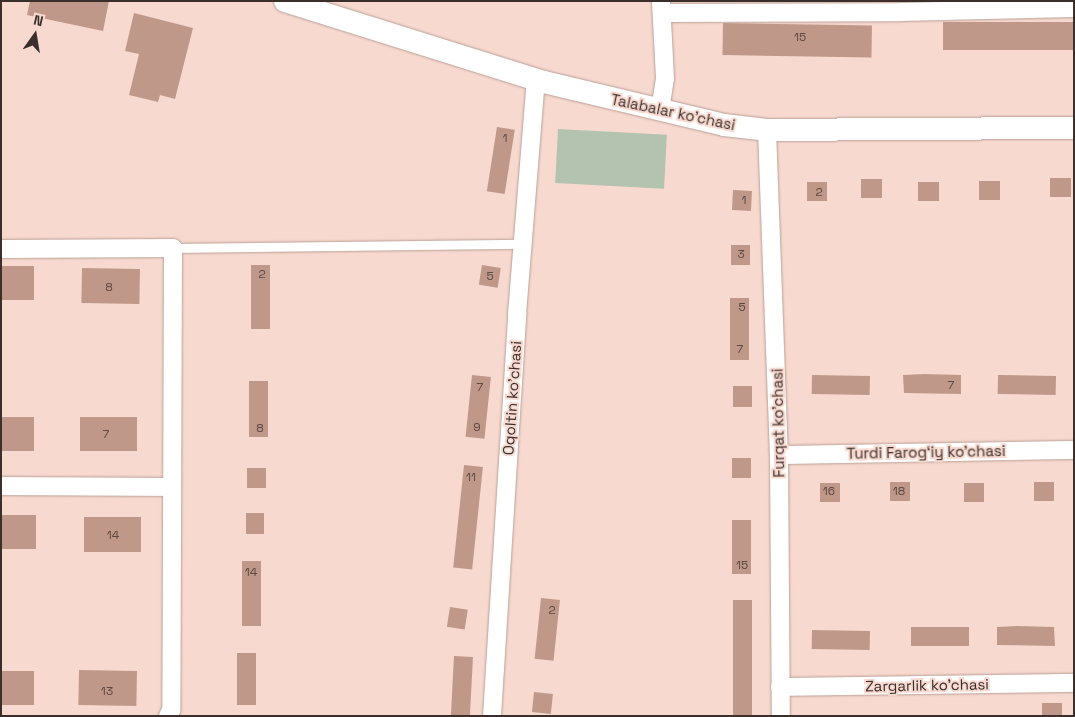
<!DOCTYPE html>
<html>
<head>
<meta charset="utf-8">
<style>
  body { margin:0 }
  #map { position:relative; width:1075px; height:717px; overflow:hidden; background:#f7d9cf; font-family:"Space Grotesk",sans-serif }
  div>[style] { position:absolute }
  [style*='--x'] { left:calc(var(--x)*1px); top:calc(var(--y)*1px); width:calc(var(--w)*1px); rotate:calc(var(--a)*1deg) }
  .green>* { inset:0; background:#b3c3af; transform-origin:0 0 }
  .building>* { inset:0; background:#c0988a; transform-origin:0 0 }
  .roads { filter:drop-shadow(0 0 1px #ba9f95) drop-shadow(0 0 1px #ba9f95) }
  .service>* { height:9px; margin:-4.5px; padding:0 4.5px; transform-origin:4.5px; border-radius:4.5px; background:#fff }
  .minor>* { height:18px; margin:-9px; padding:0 9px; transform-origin:9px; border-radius:9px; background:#fff }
  .tertiary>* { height:22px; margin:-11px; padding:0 11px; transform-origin:11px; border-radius:11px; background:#fff }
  span { translate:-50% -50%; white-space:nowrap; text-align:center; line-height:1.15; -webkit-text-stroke:4px #f7d9cf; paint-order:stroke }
  .number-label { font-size:12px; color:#5c4943 }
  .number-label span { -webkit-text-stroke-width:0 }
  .street-label { font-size:15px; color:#3b2f2b }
  .frame { position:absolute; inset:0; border:2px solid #3b2f2b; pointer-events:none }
  .north { position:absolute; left:10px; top:10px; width:50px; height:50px; -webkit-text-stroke:4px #f7d9cf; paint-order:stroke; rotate:13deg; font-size:14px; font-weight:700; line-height:20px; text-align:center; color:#3b2f2b }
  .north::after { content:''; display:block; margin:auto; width:18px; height:22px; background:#3b2f2b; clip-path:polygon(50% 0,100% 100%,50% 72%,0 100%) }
</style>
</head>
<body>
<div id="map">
  <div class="green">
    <i style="left:558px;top:129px;width:109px;height:54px;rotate:3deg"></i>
  </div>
  <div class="building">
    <i style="clip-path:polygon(30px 1px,109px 1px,103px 31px,27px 15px)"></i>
    <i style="clip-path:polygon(134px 13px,193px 28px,175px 99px,160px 95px,158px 102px,129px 95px,139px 54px,125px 51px)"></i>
    <i style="left:1074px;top:22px;width:28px;height:131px;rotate:90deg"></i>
    <i style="left:723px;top:23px;width:149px;height:32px;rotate:1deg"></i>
    <i style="left:497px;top:127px;width:18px;height:65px;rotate:9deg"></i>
    <i style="left:1071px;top:178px;width:19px;height:21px;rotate:90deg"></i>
    <i style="left:861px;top:179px;width:21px;height:19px"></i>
    <i style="left:979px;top:181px;width:21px;height:19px"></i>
    <i style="left:807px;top:182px;width:20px;height:19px"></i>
    <i style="left:918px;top:182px;width:21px;height:19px"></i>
    <i style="left:733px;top:190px;width:19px;height:20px;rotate:3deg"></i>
    <i style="left:731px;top:245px;width:19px;height:20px"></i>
    <i style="left:251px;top:265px;width:19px;height:64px"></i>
    <i style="left:482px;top:265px;width:19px;height:20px;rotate:9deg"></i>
    <i style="left:1px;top:266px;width:33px;height:34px"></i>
    <i style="left:82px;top:268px;width:58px;height:35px;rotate:1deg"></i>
    <i style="left:730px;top:298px;width:19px;height:62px"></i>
    <i style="clip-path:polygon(924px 374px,961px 375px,961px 394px,904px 393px,903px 375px)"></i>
    <i style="left:472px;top:375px;width:19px;height:62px;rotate:6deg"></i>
    <i style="left:812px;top:375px;width:58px;height:19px;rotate:1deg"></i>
    <i style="left:998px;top:375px;width:58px;height:19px;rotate:1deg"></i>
    <i style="left:249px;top:381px;width:19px;height:56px"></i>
    <i style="left:733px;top:386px;width:19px;height:21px"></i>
    <i style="left:1px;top:417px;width:33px;height:34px"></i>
    <i style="left:80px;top:417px;width:57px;height:34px"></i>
    <i style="left:732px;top:458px;width:19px;height:20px"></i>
    <i style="left:464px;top:465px;width:19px;height:103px;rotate:6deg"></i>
    <i style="left:247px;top:468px;width:19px;height:20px"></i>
    <i style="left:890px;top:482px;width:20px;height:19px"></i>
    <i style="left:1034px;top:482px;width:20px;height:19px"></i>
    <i style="left:820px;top:483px;width:20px;height:19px"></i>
    <i style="left:964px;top:483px;width:20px;height:19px"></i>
    <i style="left:246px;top:513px;width:18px;height:21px"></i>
    <i style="left:1px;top:515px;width:35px;height:34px"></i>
    <i style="left:84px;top:517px;width:57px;height:35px"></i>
    <i style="left:732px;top:520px;width:19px;height:54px"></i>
    <i style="left:242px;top:561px;width:19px;height:65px"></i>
    <i style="left:541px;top:598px;width:19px;height:61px;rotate:6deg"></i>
    <i style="left:733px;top:600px;width:19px;height:116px"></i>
    <i style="left:450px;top:607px;width:18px;height:20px;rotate:9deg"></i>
    <i style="clip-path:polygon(1017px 626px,1054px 627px,1055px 646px,997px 645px,997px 627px)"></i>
    <i style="left:911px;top:627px;width:58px;height:19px"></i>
    <i style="left:812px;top:630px;width:58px;height:19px;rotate:1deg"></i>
    <i style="left:237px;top:653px;width:19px;height:52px"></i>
    <i style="left:454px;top:656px;width:19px;height:60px;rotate:3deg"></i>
    <i style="left:79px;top:670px;width:58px;height:35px;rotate:1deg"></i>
    <i style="left:1px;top:671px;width:33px;height:34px"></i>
    <i style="left:534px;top:692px;width:19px;height:20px;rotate:6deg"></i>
    <i style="left:1042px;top:703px;width:20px;height:13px"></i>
  </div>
  <div class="roads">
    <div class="service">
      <i style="--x:173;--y:248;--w:350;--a:-0.7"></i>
    </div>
    <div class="minor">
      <i style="--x:662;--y:13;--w:238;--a:-0.2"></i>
      <i style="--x:900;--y:12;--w:174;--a:-1.3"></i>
      <i style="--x:660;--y:110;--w:32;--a:-81"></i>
      <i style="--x:665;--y:78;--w:76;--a:-93"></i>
      <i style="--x:767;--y:130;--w:325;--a:87.9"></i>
      <i style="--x:779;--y:455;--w:261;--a:89.6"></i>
      <i style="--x:1;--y:249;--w:172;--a:-0.3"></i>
      <i style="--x:173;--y:248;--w:462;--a:90.2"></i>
      <i style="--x:171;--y:710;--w:7;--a:117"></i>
      <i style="--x:779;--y:455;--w:295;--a:-1"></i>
      <i style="--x:1;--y:486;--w:171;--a:0.3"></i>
      <i style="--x:780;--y:687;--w:294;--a:-0.8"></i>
      <i style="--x:492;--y:716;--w:403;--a:-86.4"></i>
      <i style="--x:517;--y:314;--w:235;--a:-85.4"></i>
    </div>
    <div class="tertiary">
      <i style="--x:285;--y:1;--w:271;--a:17.4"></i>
      <i style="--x:544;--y:82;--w:185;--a:13.4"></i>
      <i style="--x:724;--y:125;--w:43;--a:6.6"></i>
      <i style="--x:767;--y:130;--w:307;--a:-0.4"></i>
    </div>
  </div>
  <div class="number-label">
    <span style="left:800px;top:38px">15</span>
    <span style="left:505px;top:139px">1</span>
    <span style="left:819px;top:193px">2</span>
    <span style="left:744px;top:201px">1</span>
    <span style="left:741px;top:255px">3</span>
    <span style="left:262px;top:275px">2</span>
    <span style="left:490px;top:277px">5</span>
    <span style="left:109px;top:288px">8</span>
    <span style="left:742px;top:308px">5</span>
    <span style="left:740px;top:350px">7</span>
    <span style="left:951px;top:386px">7</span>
    <span style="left:480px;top:388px">7</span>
    <span style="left:477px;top:428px">9</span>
    <span style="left:260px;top:429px">8</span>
    <span style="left:106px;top:435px">7</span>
    <span style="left:471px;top:478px">11</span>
    <span style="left:829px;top:492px">16</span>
    <span style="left:899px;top:492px">18</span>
    <span style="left:113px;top:536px">14</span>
    <span style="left:742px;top:566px">15</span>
    <span style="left:251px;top:573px">14</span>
    <span style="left:552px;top:611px">2</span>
    <span style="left:107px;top:692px">13</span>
  </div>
  <div class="street-label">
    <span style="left:673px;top:112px;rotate:12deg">Talabalar ko'chasi</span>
    <span style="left:512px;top:398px;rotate:-86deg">Oqoltin ko'chasi</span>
    <span style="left:778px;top:423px;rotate:-91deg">Furqat ko'chasi</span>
    <span style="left:926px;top:452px;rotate:-1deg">Turdi Farog‘iy ko'chasi</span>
    <span style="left:927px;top:685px;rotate:-1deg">Zargarlik ko'chasi</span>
  </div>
  <div class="frame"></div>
  <div class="north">N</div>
</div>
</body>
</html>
